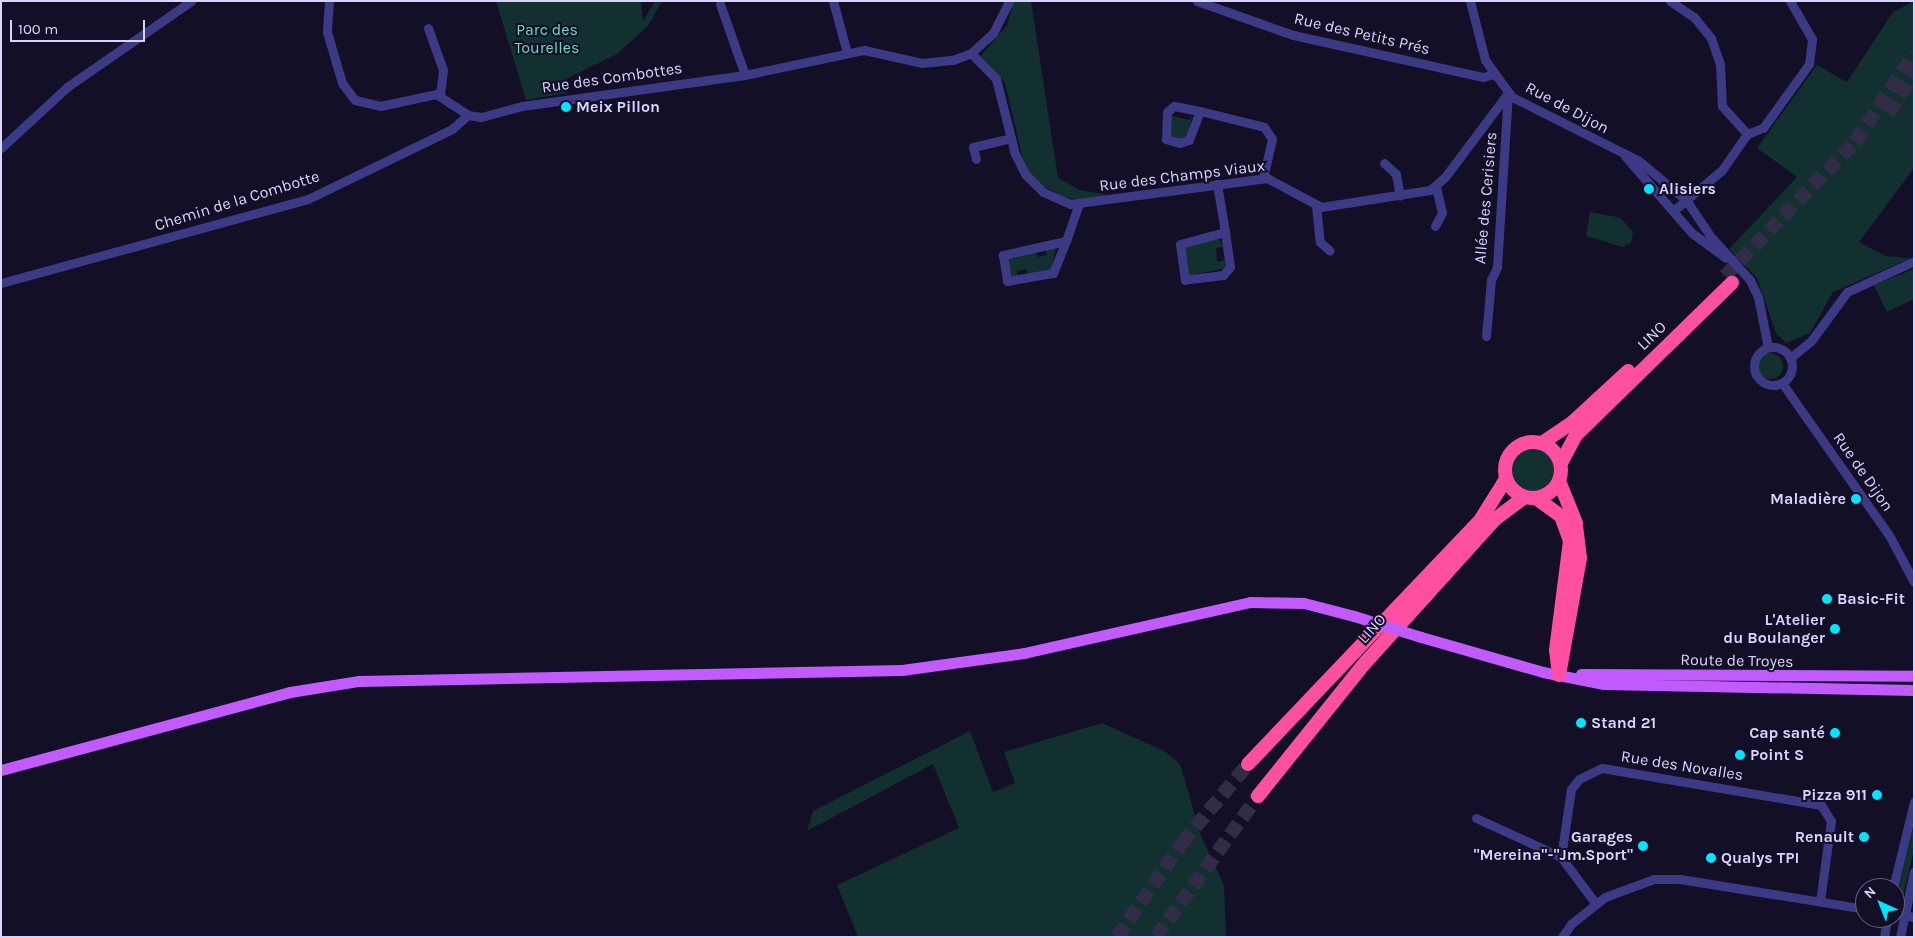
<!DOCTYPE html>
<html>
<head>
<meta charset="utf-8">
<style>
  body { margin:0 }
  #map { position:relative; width:1915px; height:938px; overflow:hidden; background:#130f26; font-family:Karla,sans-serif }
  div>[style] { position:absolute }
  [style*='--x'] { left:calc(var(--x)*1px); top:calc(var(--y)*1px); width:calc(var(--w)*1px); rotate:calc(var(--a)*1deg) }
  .green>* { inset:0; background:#12302f }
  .round { border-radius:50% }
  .highway-tunnel>* { height:14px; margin-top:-7px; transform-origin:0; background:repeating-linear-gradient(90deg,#312d47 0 14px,transparent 0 21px) }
  .minor>* { height:9px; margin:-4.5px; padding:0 4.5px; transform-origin:4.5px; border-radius:4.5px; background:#3d3a85 }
  .minor>.ring { margin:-4.5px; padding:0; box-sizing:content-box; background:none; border:9px solid #3d3a85; border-radius:50% }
  .major>* { height:11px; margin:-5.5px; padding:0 5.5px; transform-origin:5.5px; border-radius:5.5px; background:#c25bff }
  .highway>* { height:14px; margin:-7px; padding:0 7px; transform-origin:7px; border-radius:7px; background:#ff4fa3 }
  .highway>.ring { margin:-7px; padding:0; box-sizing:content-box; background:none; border:14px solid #ff4fa3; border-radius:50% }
  .major-bridge>* { height:11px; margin:-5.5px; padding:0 5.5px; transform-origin:5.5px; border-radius:5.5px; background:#c25bff }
  .dots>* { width:14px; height:14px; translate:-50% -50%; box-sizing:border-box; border:2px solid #130f26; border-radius:50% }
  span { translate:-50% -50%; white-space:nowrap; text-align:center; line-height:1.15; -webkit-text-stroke:4px #130f26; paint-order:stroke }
  .park-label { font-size:16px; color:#5fe0c0 }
  .street-label { font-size:16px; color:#d9d4ff }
  .poi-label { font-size:16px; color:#d9d4ff; font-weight:700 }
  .left { translate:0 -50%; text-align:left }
  .right { translate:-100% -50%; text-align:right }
  .frame { position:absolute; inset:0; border:2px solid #d9d4ff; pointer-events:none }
  .north { position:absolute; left:1855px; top:878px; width:50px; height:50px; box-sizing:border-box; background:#130f26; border:1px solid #625e7d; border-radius:50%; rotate:316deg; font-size:14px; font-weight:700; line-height:20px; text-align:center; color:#d9d4ff }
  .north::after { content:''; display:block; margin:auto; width:18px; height:22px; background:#00e5ff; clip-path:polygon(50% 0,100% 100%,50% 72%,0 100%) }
  .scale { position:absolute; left:10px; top:20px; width:135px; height:22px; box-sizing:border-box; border:2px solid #d9d4ff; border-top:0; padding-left:6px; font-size:15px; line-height:18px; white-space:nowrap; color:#d9d4ff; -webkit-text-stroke:4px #130f26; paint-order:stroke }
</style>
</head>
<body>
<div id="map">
  <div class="green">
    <i style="clip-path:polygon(496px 1px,641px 1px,643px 21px,655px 1px,662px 1px,648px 26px,617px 54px,564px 80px,567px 93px,526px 100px)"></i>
    <i style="clip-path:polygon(1014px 1px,1031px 1px,1058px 178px,1079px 190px,1108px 195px,1080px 200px,1063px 197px,1040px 184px,1025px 168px,1005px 83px,981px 56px,1007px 25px)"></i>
    <i style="clip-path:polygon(1914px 1px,1914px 168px,1859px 242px,1885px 256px,1911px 258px,1833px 292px,1810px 333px,1786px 343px,1776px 333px,1757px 278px,1729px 249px,1797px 177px,1757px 148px,1817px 65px,1847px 82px,1893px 12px)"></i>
    <i style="clip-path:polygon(1192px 114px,1189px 136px,1178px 140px,1169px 136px,1169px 115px,1189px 120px)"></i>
    <i style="clip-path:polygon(1590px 212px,1621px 218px,1633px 232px,1631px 243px,1623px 247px,1586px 236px)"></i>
    <i style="clip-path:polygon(1219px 239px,1223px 247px,1216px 248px,1217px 262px,1225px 260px,1225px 268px,1188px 276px,1182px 247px)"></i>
    <i style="clip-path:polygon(1056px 247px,1051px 270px,1028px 275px,1026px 269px,1017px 271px,1018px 278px,1009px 276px,1008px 258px,1036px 251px,1037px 257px,1047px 255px,1045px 249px)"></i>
    <i style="clip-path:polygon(1914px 269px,1914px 299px,1887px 312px,1874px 285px)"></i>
    <i class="round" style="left:1757px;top:353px;width:26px;height:26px"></i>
    <i class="round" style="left:1511px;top:448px;width:44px;height:44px"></i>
    <i style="clip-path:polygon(1102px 723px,1164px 751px,1180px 764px,1201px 836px,1224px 885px,1226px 937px,858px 937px,837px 885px,959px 828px,933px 764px,807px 831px,813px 811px,970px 731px,993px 792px,1015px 783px,1004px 752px)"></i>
    <i style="clip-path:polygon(1914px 825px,1914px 849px,1902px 901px,1896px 899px)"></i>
  </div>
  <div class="highway-tunnel">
    <i style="--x:1888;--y:113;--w:48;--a:-57"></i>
    <i style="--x:1725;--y:276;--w:187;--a:-45.9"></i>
    <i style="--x:1855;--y:142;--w:106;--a:-56.2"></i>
    <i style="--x:1117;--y:937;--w:114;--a:-55.3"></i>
    <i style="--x:1182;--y:843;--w:103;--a:-50.1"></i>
    <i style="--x:1156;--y:937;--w:174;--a:-54.1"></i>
  </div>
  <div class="minor">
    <i style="--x:329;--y:1;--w:31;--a:94"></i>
    <i style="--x:327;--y:32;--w:53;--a:73.6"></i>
    <i style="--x:342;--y:83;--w:21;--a:53"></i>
    <i style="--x:355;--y:100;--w:26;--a:13"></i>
    <i style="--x:380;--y:106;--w:57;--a:-12.1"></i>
    <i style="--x:436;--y:94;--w:38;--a:33"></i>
    <i style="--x:468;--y:115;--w:13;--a:9"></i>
    <i style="--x:481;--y:117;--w:42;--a:-15"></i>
    <i style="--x:522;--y:106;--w:225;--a:-7.9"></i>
    <i style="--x:745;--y:75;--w:122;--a:-11.9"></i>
    <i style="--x:864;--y:50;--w:59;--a:12.6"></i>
    <i style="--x:922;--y:63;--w:31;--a:-6"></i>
    <i style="--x:953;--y:60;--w:19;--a:-21"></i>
    <i style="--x:971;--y:53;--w:30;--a:-42"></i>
    <i style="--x:993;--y:33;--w:36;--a:-63"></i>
    <i style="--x:833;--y:1;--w:54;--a:74.9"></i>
    <i style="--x:1197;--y:1;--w:102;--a:19.5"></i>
    <i style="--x:1293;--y:35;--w:195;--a:12.5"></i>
    <i style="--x:1483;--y:77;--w:10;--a:-17"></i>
    <i style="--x:1470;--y:1;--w:61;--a:75.7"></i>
    <i style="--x:1485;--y:60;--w:46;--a:53.9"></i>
    <i style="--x:1512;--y:97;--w:142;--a:26.7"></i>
    <i style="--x:1639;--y:161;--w:61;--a:39.7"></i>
    <i style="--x:1686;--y:200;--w:45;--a:56"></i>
    <i style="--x:1711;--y:237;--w:58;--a:47.8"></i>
    <i style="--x:1750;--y:280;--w:19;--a:65"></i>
    <i style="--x:1758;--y:297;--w:51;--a:78.7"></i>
    <i style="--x:1670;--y:1;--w:29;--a:34"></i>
    <i style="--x:1694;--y:17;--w:27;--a:51"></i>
    <i style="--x:1711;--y:38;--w:28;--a:71"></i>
    <i style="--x:1720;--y:64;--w:42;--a:87.3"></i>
    <i style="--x:1722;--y:106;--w:38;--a:48"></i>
    <i style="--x:720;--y:4;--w:75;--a:70.6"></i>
    <i style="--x:428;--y:28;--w:45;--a:70.3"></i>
    <i style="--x:443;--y:70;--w:25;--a:97"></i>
    <i style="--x:971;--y:53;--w:36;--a:46"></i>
    <i style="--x:996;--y:79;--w:77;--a:75.8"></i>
    <i style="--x:1015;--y:154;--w:22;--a:63"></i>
    <i style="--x:1025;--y:174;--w:25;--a:45"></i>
    <i style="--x:1043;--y:192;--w:30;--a:24"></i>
    <i style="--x:1070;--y:204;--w:199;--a:-7.5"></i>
    <i style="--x:1267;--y:178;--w:61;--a:28.2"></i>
    <i style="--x:1321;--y:207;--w:110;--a:-8.9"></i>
    <i style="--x:1430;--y:190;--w:20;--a:-41"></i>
    <i style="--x:1445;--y:177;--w:105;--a:-53.1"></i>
    <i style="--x:1200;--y:111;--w:31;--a:111"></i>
    <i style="--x:1189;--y:140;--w:10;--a:163"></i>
    <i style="--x:1179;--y:143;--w:14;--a:-163"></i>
    <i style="--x:1166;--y:139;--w:27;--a:-88"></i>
    <i style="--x:1167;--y:112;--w:9;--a:-41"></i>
    <i style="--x:1174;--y:106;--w:26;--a:11"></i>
    <i style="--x:1200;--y:111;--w:66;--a:14"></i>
    <i style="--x:1264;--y:127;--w:14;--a:56"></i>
    <i style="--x:1272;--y:139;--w:40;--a:103"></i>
    <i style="--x:1;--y:148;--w:90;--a:-42.7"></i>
    <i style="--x:67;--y:87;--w:151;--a:-34.7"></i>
    <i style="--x:1625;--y:156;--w:102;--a:49"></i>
    <i style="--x:1692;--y:233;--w:42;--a:36.3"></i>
    <i style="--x:976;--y:159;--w:12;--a:-104"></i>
    <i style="--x:973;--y:147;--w:39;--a:-13"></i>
    <i style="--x:1384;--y:163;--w:16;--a:43"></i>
    <i style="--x:1396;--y:174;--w:22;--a:80"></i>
    <i style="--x:1217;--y:184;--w:49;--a:80.5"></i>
    <i style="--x:1225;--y:232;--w:35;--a:82"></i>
    <i style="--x:1230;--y:267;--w:11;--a:131"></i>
    <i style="--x:1223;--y:275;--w:38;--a:173"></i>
    <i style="--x:1185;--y:280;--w:36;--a:-98"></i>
    <i style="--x:1180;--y:244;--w:47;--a:-14.9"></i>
    <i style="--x:1316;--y:206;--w:36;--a:84"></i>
    <i style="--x:1320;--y:242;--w:13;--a:42"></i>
    <i style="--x:1673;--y:211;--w:64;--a:-39.9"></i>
    <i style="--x:1722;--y:170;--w:44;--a:-55.2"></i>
    <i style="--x:1747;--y:134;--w:17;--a:-21"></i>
    <i style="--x:1763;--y:128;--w:79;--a:-54.3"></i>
    <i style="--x:1809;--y:64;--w:25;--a:-83"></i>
    <i style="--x:1812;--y:39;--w:44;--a:-120.1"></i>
    <i style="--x:1435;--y:226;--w:15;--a:-62"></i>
    <i style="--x:1442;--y:213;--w:27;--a:-103"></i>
    <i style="--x:1066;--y:241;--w:65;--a:167.5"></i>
    <i style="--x:1003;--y:255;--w:26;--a:81"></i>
    <i style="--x:1007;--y:281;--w:47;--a:-9.9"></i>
    <i style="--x:1053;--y:273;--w:35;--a:-68"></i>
    <i style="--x:1066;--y:241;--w:39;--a:-71"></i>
    <i style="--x:1;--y:283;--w:318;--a:-15.3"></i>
    <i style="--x:308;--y:199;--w:160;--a:-25.9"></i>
    <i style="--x:452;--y:129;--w:21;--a:-41"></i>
    <i style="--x:1486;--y:336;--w:56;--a:-84.9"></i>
    <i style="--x:1491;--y:280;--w:14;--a:-65"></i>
    <i style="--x:1497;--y:267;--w:174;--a:-86.4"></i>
    <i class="ring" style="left:1754px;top:347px;width:29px;height:29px"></i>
    <i style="--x:1790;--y:358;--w:27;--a:-39"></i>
    <i style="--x:1811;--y:341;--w:61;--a:-53.7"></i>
    <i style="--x:1847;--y:292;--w:74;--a:-24.8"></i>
    <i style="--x:1782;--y:383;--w:186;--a:54.9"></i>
    <i style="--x:1889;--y:535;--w:53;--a:62"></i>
    <i style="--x:1476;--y:818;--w:94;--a:24.6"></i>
    <i style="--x:1893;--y:888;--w:89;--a:-76.3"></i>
    <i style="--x:1596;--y:904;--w:59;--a:-126.7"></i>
    <i style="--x:1561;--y:857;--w:69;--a:-81.6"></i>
    <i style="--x:1571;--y:789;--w:13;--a:-51"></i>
    <i style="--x:1579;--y:779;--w:25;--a:-26"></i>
    <i style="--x:1602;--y:768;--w:222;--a:9.6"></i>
    <i style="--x:1821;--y:805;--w:19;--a:58"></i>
    <i style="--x:1831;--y:821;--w:81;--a:97.8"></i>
    <i style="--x:1895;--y:914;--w:19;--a:9"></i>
    <i style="--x:1562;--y:937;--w:16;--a:-55"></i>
    <i style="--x:1571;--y:924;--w:43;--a:-38.5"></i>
    <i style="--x:1605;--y:897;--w:52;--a:-20.2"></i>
    <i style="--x:1654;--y:879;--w:26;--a:0"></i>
    <i style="--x:1680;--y:879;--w:187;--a:9.2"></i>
    <i style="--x:1884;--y:937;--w:19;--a:-81"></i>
    <i style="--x:1900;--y:937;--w:67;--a:-78"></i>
  </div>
  <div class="major">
    <i style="--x:1421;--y:637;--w:127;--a:16"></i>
    <i style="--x:1543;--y:672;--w:61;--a:11.3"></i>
    <i style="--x:1603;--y:684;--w:311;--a:1.1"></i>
    <i style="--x:1581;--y:674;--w:333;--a:0.3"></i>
    <i style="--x:1;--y:770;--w:299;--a:-15.1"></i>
    <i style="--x:290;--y:692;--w:70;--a:-9.1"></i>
    <i style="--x:359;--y:681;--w:543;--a:-1.16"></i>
    <i style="--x:902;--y:670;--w:123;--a:-7.9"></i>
    <i style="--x:1024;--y:653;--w:232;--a:-12.7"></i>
    <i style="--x:1250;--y:602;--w:54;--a:1.1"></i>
    <i style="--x:1304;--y:603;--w:52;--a:14.6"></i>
  </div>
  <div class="highway">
    <i class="ring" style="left:1505px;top:442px;width:42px;height:42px"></i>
    <i style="--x:1542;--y:443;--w:37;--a:-34"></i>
    <i style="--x:1573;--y:422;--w:75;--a:-42.8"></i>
    <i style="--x:1561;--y:463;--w:32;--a:-62"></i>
    <i style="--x:1576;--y:435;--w:218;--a:-44.3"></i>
    <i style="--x:1536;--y:498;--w:31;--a:36"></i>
    <i style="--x:1561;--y:516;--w:27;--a:70"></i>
    <i style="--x:1570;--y:541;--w:110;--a:97.3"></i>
    <i style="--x:1556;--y:650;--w:17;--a:83"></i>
    <i style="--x:1559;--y:675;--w:119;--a:-79.8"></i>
    <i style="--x:1580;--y:558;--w:35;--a:-97"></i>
    <i style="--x:1576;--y:523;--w:45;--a:-112"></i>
    <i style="--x:1248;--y:764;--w:338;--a:-46.4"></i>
    <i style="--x:1481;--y:519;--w:47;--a:-58"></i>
    <i style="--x:1258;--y:796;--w:171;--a:-51.2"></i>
    <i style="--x:1365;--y:663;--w:193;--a:-47.9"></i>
    <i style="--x:1494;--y:520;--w:38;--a:-37"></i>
  </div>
  <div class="major-bridge">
    <i style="--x:1354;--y:616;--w:70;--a:17.4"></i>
  </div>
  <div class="dots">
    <i style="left:566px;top:107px;background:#00e5ff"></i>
    <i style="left:1649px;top:189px;background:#00e5ff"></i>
    <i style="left:1856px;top:499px;background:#00e5ff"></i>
    <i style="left:1827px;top:599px;background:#00e5ff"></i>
    <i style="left:1835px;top:629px;background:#00e5ff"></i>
    <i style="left:1581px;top:723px;background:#00e5ff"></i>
    <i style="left:1835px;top:733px;background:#00e5ff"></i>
    <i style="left:1740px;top:755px;background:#00e5ff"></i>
    <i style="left:1877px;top:795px;background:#00e5ff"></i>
    <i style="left:1864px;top:837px;background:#00e5ff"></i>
    <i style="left:1643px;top:846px;background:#00e5ff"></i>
    <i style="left:1711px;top:858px;background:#00e5ff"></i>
  </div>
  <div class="park-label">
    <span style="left:547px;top:39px">Parc des<br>Tourelles</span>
  </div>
  <div class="street-label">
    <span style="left:1362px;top:34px;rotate:13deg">Rue des Petits Prés</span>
    <span style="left:612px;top:78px;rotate:-8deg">Rue des Combottes</span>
    <span style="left:1567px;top:108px;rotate:28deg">Rue de Dijon</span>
    <span style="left:1182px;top:176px;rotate:-7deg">Rue des Champs Viaux</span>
    <span style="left:1486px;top:198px;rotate:-85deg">Allée des Cerisiers</span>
    <span style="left:237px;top:201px;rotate:-17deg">Chemin de la Combotte</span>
    <span style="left:1652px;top:336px;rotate:-44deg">LINO</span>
    <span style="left:1863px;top:472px;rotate:55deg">Rue de Dijon</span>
    <span style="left:1372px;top:629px;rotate:-48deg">LINO</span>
    <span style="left:1737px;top:661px;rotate:1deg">Route de Troyes</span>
    <span style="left:1682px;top:766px;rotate:9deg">Rue des Novalles</span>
  </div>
  <div class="poi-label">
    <span class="left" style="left:576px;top:107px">Meix Pillon</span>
    <span class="left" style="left:1659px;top:189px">Alisiers</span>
    <span class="right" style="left:1846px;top:499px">Maladière</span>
    <span class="left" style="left:1837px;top:599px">Basic-Fit</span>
    <span class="right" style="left:1825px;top:629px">L'Atelier<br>du Boulanger</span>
    <span class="left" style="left:1591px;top:723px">Stand 21</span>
    <span class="right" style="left:1825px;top:733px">Cap santé</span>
    <span class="left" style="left:1750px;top:755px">Point S</span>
    <span class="right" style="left:1867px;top:795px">Pizza 911</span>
    <span class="right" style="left:1633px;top:846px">Garages<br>"Mereina"-"Jm.Sport"</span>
    <span class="right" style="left:1854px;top:837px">Renault</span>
    <span class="left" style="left:1721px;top:858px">Qualys TPI</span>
  </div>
  <div class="frame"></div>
  <div class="north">N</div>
  <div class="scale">100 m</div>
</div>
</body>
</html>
